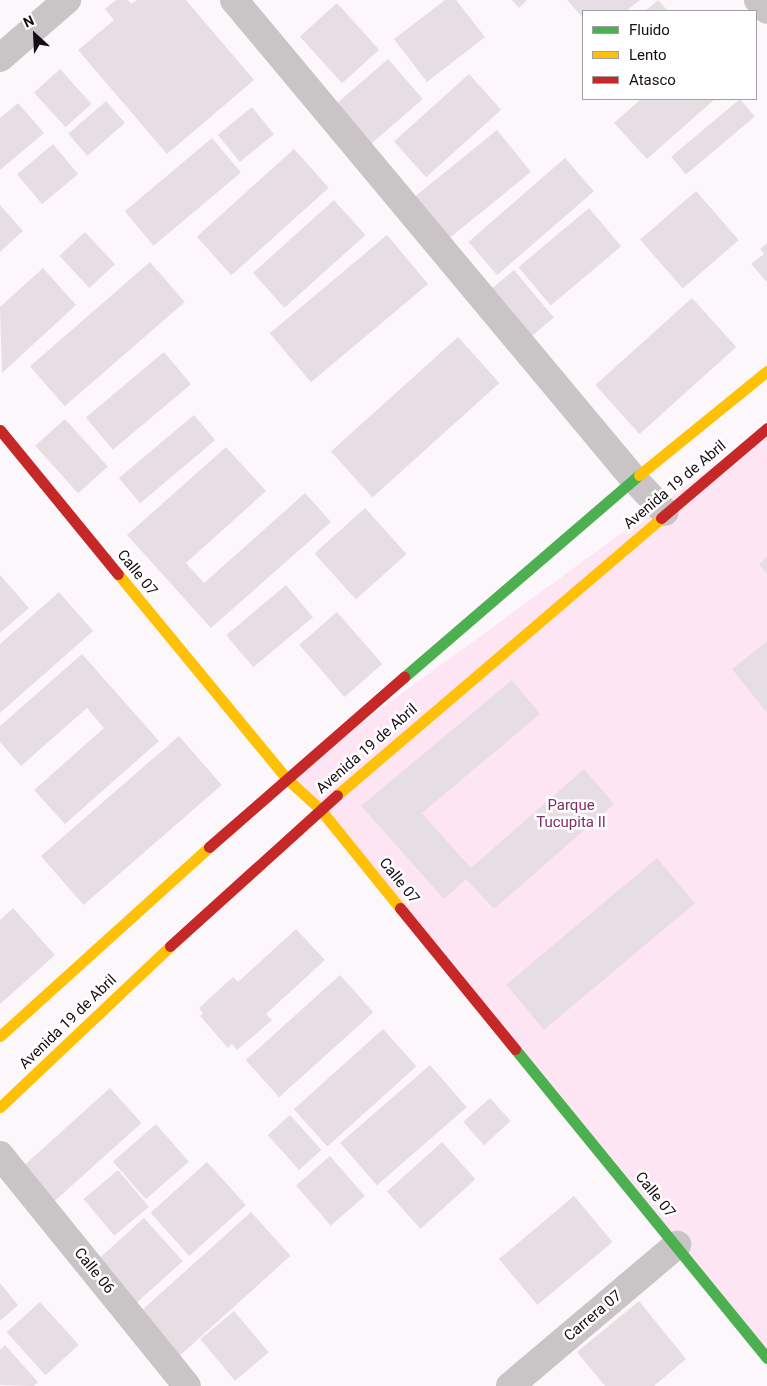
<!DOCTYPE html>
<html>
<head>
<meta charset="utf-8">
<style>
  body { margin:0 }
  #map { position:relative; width:767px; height:1386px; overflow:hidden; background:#fcf7fa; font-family:Roboto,sans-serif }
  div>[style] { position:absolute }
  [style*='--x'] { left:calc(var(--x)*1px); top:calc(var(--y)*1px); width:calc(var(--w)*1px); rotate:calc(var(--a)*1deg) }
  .green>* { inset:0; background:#fde5f3 }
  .building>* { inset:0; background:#e7dee3; transform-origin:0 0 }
  .street>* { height:28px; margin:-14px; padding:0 14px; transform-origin:14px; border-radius:14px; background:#c9c5c7 }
  .fast>* { height:11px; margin:-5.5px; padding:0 5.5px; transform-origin:5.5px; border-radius:5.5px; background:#4caf50 }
  .slow>* { height:11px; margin:-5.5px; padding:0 5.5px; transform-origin:5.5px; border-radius:5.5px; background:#ffc107 }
  .jam>* { height:11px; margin:-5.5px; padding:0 5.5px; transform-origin:5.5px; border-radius:5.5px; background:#c62828 }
  span { translate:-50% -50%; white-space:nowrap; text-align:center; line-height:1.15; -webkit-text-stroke:5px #fff; paint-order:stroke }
  .street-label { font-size:15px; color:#170c13 }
  .park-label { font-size:15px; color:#802f64 }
  .legend { position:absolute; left:582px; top:10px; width:175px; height:90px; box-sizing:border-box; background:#fff; border:1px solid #a29ea1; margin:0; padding:6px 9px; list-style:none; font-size:15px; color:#170c13 }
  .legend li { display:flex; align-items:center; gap:10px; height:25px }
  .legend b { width:25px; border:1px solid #a29ea1 }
  .north { position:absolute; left:10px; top:10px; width:50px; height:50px; -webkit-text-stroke:4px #fff; paint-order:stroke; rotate:335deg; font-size:14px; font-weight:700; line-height:20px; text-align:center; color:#170c13 }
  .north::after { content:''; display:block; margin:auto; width:18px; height:22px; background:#170c13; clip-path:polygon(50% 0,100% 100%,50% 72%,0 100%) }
</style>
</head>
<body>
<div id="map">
  <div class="green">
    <i style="clip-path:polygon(767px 427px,767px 1358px,286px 778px)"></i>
  </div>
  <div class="building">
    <i style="clip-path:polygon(116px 0,128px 0,131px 4px,137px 0,186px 0,254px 80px,167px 154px,78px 50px,114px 20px,105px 9px)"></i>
    <i style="clip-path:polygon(445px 0,456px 0,485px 37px,427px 82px,394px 39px)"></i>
    <i style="clip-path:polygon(512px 0,527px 0,519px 8px)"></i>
    <i style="clip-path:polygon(567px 0,640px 0,626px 11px,583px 11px,583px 18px)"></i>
    <i style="clip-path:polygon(658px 0,668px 11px,645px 11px)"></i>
    <i style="left:337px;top:3px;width:63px;height:50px;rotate:48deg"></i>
    <i style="left:388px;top:59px;width:53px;height:74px;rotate:49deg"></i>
    <i style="left:60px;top:69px;width:47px;height:35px;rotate:48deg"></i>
    <i style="left:469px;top:74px;width:48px;height:101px;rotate:48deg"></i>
    <i style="clip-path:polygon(641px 99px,715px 99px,647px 159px,614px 123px)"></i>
    <i style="left:740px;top:99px;width:23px;height:90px;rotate:50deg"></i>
    <i style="left:106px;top:101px;width:29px;height:50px;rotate:49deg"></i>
    <i style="clip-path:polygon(18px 103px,44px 133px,0 170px,0 118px)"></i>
    <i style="left:252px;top:107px;width:35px;height:44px;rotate:51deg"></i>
    <i style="left:497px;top:130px;width:54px;height:112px;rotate:51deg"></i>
    <i style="left:212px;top:138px;width:45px;height:114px;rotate:50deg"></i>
    <i style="left:53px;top:144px;width:39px;height:47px;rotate:50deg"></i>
    <i style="left:294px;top:149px;width:52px;height:131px;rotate:48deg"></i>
    <i style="left:565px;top:158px;width:44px;height:128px;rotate:49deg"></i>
    <i style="left:696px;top:191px;width:65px;height:74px;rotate:49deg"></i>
    <i style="left:334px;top:200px;width:47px;height:109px;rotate:48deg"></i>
    <i style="clip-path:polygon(0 205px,23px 231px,0 252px)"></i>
    <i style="left:589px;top:208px;width:50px;height:92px;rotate:50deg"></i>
    <i style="left:85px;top:232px;width:44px;height:35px;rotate:47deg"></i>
    <i style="left:387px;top:235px;width:64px;height:153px;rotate:50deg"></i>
    <i style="clip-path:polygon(767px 243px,767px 282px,751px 264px,764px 254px,760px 249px)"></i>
    <i style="left:150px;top:262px;width:53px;height:159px;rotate:49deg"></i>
    <i style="clip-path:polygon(43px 268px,76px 305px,2px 373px,0 307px)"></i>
    <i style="left:514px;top:270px;width:62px;height:52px;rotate:50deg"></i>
    <i style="left:692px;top:298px;width:66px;height:130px;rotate:48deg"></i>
    <i style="left:458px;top:337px;width:62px;height:171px;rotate:48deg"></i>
    <i style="left:164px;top:352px;width:42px;height:102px;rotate:50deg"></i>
    <i style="left:194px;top:415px;width:33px;height:98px;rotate:50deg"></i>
    <i style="left:65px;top:419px;width:64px;height:40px;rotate:48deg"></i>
    <i style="clip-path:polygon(226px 447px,266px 491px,186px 563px,204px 583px,305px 493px,331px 522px,211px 628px,127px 535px)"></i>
    <i style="left:365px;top:508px;width:62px;height:68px;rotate:48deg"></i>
    <i style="clip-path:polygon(767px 557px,767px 574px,759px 564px)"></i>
    <i style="clip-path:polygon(0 575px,29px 608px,0 633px)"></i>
    <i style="left:286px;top:585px;width:42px;height:78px;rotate:50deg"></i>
    <i style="clip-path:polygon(59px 592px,93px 631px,0 713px,0 644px)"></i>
    <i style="left:337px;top:612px;width:69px;height:50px;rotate:49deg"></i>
    <i style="clip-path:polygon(767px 641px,767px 713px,732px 669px)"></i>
    <i style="clip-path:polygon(82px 654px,159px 741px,65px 824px,34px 790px,104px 728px,87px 708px,21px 766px,0 742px,0 726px)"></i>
    <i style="clip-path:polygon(512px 680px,540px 714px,422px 813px,471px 868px,584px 769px,614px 804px,494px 909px,466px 879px,444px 899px,361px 806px)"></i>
    <i style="left:179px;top:736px;width:65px;height:183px;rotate:49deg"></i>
    <i style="left:657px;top:858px;width:59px;height:197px;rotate:50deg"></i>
    <i style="clip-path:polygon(13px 908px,55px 955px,0 1004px,0 920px)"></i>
    <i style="clip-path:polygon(296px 929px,325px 960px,266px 1014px,272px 1020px,237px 1050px,232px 1044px,228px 1048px,200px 1016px,203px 1013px,199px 1008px,233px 977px,238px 982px)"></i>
    <i style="left:340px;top:975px;width:50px;height:127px;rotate:48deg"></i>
    <i style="left:383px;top:1029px;width:50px;height:120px;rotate:48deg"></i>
    <i style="left:430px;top:1065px;width:56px;height:119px;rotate:49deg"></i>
    <i style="left:110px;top:1088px;width:47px;height:122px;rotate:48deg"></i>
    <i style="left:490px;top:1098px;width:31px;height:36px;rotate:48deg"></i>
    <i style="left:290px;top:1115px;width:47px;height:30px;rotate:48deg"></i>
    <i style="left:156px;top:1124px;width:50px;height:57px;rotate:49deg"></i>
    <i style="left:442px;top:1142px;width:50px;height:74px;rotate:48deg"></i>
    <i style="left:330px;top:1156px;width:53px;height:45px;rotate:49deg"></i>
    <i style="left:207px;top:1162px;width:58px;height:76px;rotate:48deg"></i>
    <i style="left:118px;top:1170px;width:48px;height:45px;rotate:50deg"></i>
    <i style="left:574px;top:1196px;width:60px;height:98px;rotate:50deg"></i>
    <i style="left:251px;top:1212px;width:59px;height:154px;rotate:48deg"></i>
    <i style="left:144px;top:1218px;width:58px;height:74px;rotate:48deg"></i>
    <i style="clip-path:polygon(0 1283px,18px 1305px,0 1321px)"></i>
    <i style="clip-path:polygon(639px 1301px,686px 1359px,654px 1386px,605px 1386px,577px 1352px)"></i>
    <i style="left:40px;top:1302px;width:58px;height:45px;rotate:48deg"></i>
    <i style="left:234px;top:1311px;width:54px;height:44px;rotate:50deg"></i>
    <i style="clip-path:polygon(5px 1345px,38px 1382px,34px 1386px,0 1385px,0 1350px)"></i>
  </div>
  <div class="street">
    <i style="--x:234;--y:0;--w:624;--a:50.14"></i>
    <i style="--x:634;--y:479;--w:45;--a:46.8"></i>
    <i style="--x:758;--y:0;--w:13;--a:48"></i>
    <i style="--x:0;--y:58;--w:89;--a:-40.9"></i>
    <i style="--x:0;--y:1155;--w:297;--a:51"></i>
    <i style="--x:510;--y:1386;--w:219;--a:-40.2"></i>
  </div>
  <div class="fast">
    <i style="--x:404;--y:677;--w:310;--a:-40.7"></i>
    <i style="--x:515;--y:1049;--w:399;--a:50.8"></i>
  </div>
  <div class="slow">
    <i style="--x:639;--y:475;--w:165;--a:-39.1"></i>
    <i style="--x:118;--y:574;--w:264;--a:50.5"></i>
    <i style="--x:286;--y:778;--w:46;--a:42.4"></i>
    <i style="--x:320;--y:809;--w:127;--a:51.1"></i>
    <i style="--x:337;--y:795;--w:426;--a:-40.5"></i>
    <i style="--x:0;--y:1036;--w:282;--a:-42.1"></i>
    <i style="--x:0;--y:1107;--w:234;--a:-43.4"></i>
  </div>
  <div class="jam">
    <i style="--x:0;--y:430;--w:186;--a:50.7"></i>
    <i style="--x:661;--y:518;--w:139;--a:-40.3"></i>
    <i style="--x:209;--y:847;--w:259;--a:-41.1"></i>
    <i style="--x:400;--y:908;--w:182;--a:50.8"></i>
    <i style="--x:170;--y:946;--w:225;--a:-42.1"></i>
  </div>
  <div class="street-label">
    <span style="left:675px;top:485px;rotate:-40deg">Avenida 19 de Abril</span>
    <span style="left:137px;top:573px;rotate:51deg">Calle 07</span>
    <span style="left:367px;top:749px;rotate:-41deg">Avenida 19 de Abril</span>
    <span style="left:399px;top:881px;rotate:51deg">Calle 07</span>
    <span style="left:68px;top:1022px;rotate:-44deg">Avenida 19 de Abril</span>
    <span style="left:655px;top:1195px;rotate:51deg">Calle 07</span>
    <span style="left:94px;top:1271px;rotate:51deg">Calle 06</span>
    <span style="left:593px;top:1316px;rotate:-40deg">Carrera 07</span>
  </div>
  <div class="park-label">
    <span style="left:571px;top:814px">Parque<br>Tucupita II</span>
  </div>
  <ul class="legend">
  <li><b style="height:6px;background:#4caf50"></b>Fluido</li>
  <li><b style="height:6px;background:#ffc107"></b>Lento</li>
  <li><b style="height:6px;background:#c62828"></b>Atasco</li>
  </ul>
  <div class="north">N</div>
</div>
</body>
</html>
